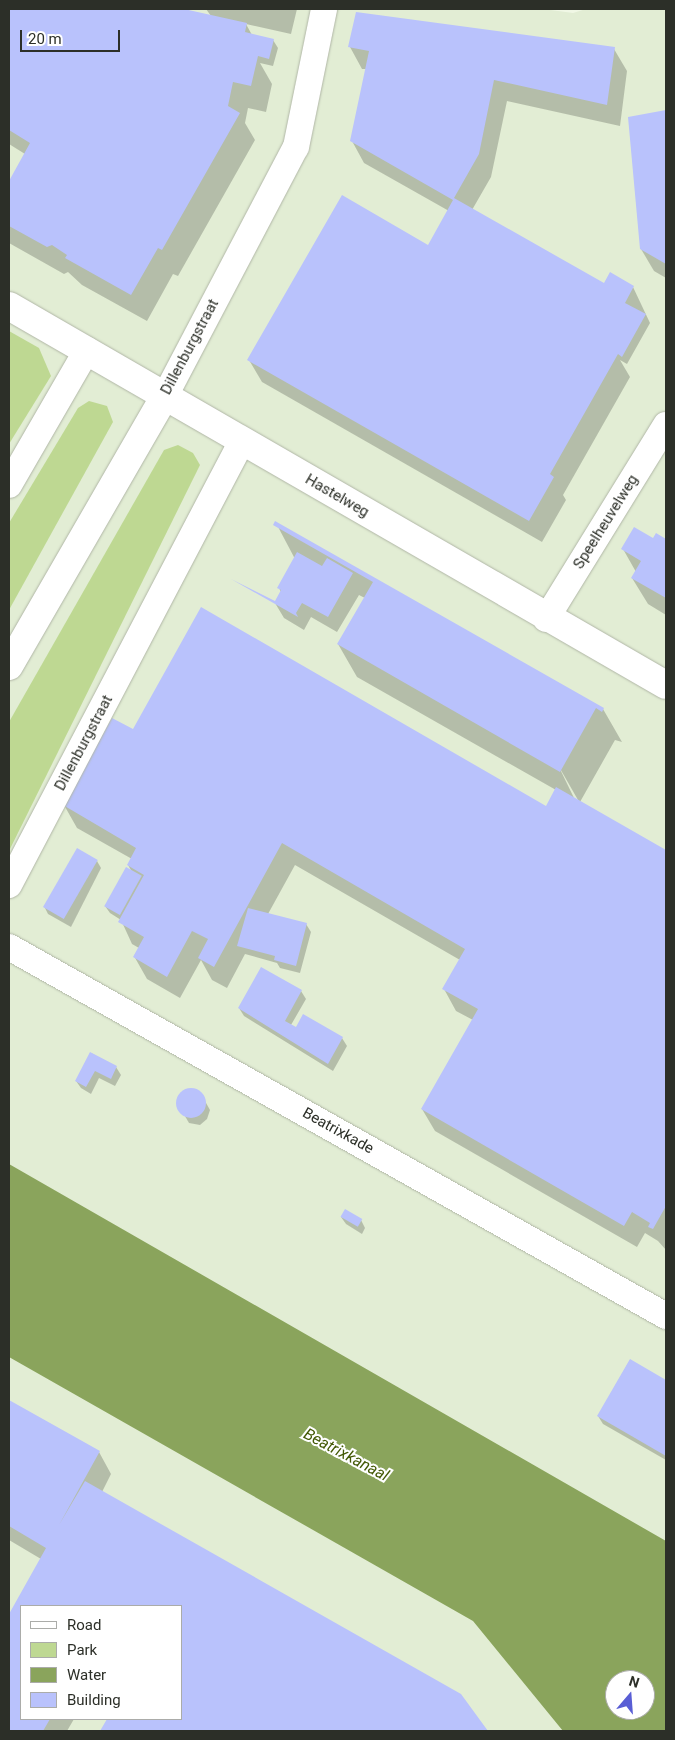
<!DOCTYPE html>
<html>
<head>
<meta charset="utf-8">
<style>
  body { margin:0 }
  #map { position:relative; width:675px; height:1740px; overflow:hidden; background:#f0f7e5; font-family:Roboto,sans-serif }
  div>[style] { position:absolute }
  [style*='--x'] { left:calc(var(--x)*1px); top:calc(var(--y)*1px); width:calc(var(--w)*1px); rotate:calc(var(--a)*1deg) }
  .built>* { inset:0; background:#e2edd4 }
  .green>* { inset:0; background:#bed892 }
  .water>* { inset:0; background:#8aa45c }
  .shadow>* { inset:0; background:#0003 }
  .building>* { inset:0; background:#b9c2fc; transform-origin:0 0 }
  .round { border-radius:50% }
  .roads { filter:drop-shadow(0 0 1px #b0b6a6) drop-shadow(0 0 1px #b0b6a6) }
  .street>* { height:26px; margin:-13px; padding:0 13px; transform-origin:13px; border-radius:13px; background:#fff }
  .secondary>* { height:28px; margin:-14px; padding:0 14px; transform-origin:14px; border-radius:14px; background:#fff }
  span { translate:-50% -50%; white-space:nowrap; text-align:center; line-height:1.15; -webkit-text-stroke:4px #fff; paint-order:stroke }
  .street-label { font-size:15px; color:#2c2f28 }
  .water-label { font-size:16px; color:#435905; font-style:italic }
  .frame { position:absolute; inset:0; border:10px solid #2c2f28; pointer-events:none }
  .legend { position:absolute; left:20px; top:1605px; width:162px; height:115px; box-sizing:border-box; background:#fff; border:1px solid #abaca9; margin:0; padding:6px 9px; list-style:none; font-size:15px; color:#2c2f28 }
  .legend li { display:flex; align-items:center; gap:10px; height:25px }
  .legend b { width:25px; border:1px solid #abaca9 }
  .north { position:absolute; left:605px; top:1670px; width:50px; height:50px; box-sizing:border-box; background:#fff; border:1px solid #abaca9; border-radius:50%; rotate:18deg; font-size:14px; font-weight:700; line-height:20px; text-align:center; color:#2c2f28 }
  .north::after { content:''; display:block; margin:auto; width:18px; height:22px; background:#595ed5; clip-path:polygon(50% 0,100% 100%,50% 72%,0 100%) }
  .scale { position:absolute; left:20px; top:30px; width:100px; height:22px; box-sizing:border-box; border:2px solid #2c2f28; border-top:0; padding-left:6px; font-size:15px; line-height:18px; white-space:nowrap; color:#2c2f28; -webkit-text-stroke:4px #fff; paint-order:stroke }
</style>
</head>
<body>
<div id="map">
  <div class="built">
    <i style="clip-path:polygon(evenodd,9px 9px,543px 9px,573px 13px,586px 9px,666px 9px,666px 1731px,9px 1731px,9px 9px,21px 1606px,181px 1606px,181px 1719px,21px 1719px,21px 1606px,9px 9px,615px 1680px,645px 1680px,645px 1710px,615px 1710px,615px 1680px)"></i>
  </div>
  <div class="green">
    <i style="clip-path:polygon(9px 331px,39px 348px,51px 376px,9px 444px)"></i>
    <i style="clip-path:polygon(89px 401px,107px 406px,113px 422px,9px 610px,9px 523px,78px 408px)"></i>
    <i style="clip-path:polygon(178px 445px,193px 453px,200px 465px,9px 851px,9px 722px,164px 450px)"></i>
  </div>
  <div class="water">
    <i style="clip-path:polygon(evenodd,9px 1164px,666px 1541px,666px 1731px,563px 1731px,473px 1621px,9px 1357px,9px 1164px,615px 1680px,645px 1680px,645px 1710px,615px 1710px,615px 1680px)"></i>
  </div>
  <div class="shadow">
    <i style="clip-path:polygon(9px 9px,178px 9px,211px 16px,206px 9px,297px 9px,291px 34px,246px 24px,252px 35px,273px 40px,278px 48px,273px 66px,260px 63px,272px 84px,266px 112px,248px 108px,245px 123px,255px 140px,178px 276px,173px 274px,147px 321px,82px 285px,68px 272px,64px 274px,9px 243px,9px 183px,25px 154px,9px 144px)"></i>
    <i style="clip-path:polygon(350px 47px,614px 49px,627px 71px,620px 126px,507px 101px,491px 177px,472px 210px,604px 285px,633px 287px,650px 323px,627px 364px,620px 360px,630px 377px,563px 495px,566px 500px,542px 542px,262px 382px,249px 360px,429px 246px,449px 211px,364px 163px,352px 141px,366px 69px,362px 69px)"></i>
    <i style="clip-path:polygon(666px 111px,666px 278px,654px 271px,641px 249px,629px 118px)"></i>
    <i style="clip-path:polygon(evenodd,276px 523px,603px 709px,622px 742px,615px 740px,580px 802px,666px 851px,666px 1250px,658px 1241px,645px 1233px,637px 1247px,435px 1131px,422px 1109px,473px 1020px,456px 1011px,444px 989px,460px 960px,295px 865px,268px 914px,306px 924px,311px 932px,300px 973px,280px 968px,277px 963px,245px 954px,227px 988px,212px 980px,201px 960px,180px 998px,147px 979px,134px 956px,139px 948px,132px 944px,121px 920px,110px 913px,105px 906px,132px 872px,128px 865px,132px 859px,77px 828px,64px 805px,133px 731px,546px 808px,556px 790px,357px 677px,338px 644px,365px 598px,359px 595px,337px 632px,311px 617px,304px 630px,284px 618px,275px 603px,281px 592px,279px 588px,295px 559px,276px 523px,558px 765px,578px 800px,575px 800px,558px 765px)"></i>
    <i style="clip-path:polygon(657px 535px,666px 540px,666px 615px,648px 604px,632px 578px,636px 572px,623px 549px,654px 540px)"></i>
    <i style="clip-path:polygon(97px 861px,101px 868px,71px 927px,48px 914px,44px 906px)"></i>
    <i style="clip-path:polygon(301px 991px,306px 999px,291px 1025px,296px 1028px,304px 1016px,342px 1038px,347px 1046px,333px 1071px,244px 1016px,239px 1008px)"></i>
    <i style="clip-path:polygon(91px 1053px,116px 1067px,121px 1075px,115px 1086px,99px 1078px,91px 1094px,81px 1088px,76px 1081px)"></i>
    <i style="clip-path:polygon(191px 1090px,201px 1094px,210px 1110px,207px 1119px,200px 1125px,189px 1123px,178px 1104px,182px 1094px)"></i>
    <i style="clip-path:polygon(341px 1217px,361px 1220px,365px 1228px,362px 1234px,346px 1224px)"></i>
    <i style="clip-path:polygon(630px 1360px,666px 1381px,666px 1460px,603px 1424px,598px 1416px)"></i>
    <i style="clip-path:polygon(9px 1402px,99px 1452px,111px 1474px,102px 1492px,460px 1695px,487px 1731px,102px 1731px,109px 1719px,181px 1719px,181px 1606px,21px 1606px,21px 1719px,74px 1719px,67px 1731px,9px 1731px,9px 1616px,41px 1559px,9px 1540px)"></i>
  </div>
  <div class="building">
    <i style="clip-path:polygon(9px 9px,184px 9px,247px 23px,245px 32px,274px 39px,269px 59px,258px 56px,251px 86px,233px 82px,228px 106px,240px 113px,162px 250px,158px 248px,131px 295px,65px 258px,67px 255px,52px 245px,47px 247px,9px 226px,9px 181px,30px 143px,9px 130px)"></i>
    <i style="clip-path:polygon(356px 12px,615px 47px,607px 105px,494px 80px,479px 154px,454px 198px,604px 283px,610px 272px,634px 286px,625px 303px,646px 314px,622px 357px,618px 354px,550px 474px,554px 477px,529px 521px,247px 360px,342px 195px,428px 245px,453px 200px,350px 141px,369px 51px,348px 47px)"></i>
    <i style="clip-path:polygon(666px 110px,666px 264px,640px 249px,628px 117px)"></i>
    <i style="clip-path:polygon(275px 521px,604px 708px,602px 712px,596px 708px,560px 772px,337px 644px,373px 582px,273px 525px)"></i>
    <i style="clip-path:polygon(634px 527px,653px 538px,656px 533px,666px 539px,666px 598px,631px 578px,641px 561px,621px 549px)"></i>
    <i style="clip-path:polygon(297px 552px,322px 566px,327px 558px,353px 573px,328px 617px,302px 603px,296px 613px,298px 617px,231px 579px,275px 601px,281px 590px,277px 588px)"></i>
    <i style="clip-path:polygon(201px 607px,546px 806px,556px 787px,666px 850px,666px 1206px,653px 1229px,648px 1227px,650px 1223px,632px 1212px,624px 1226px,421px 1109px,478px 1009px,442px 989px,465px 949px,282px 843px,214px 967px,198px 958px,208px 939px,192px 931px,167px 977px,133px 957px,144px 937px,118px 922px,144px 875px,127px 865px,136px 848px,63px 805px,112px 718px,133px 729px)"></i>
    <i style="left:77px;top:848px;width:24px;height:68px;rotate:30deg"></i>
    <i style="left:126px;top:867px;width:18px;height:45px;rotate:29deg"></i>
    <i style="clip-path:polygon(248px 908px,307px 923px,296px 966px,274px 960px,275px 956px,237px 946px)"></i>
    <i style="clip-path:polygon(261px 967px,302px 990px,285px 1021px,296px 1027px,303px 1014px,343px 1037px,328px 1064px,238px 1008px)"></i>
    <i style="clip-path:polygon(90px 1052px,117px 1066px,111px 1079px,95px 1071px,86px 1087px,75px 1081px)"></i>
    <i class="round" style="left:176px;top:1088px;width:30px;height:30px"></i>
    <i style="left:345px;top:1209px;width:20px;height:9px;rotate:30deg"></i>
    <i style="clip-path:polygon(630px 1359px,666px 1380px,666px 1456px,597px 1416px)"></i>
    <i style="clip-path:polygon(9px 1400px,100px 1451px,59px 1525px,85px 1481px,461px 1694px,488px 1731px,100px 1731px,107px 1719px,181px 1719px,181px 1606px,21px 1606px,21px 1719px,50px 1719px,43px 1731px,9px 1731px,9px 1614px,46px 1548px,9px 1526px)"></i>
  </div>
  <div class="roads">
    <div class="street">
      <i style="--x:165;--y:396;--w:281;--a:-62.3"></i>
      <i style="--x:296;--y:147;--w:141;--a:-78.5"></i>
      <i style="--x:9;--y:485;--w:156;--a:-60"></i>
      <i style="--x:546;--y:619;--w:228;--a:-58.3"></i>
      <i style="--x:9;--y:885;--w:501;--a:-62.31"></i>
      <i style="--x:9;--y:947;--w:754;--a:29.32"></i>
    </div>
    <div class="secondary">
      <i style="--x:9;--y:306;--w:758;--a:29.98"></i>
      <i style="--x:9;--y:666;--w:312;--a:-60"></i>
    </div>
  </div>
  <div class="street-label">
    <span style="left:190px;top:347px;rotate:-62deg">Dillenburgstraat</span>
    <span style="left:337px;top:496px;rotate:30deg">Hastelweg</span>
    <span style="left:606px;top:522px;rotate:-58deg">Speelheuvelweg</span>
    <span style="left:84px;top:743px;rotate:-62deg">Dillenburgstraat</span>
    <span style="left:338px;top:1131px;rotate:29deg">Beatrixkade</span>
  </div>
  <div class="water-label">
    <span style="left:346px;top:1455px;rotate:28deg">Beatrixkanaal</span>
  </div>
  <div class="frame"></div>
  <ul class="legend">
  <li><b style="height:6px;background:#fff"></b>Road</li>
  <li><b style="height:14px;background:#bed892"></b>Park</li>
  <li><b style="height:14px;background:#8aa45c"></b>Water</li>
  <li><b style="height:14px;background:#b9c2fc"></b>Building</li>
  </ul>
  <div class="north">N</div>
  <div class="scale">20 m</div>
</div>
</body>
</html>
